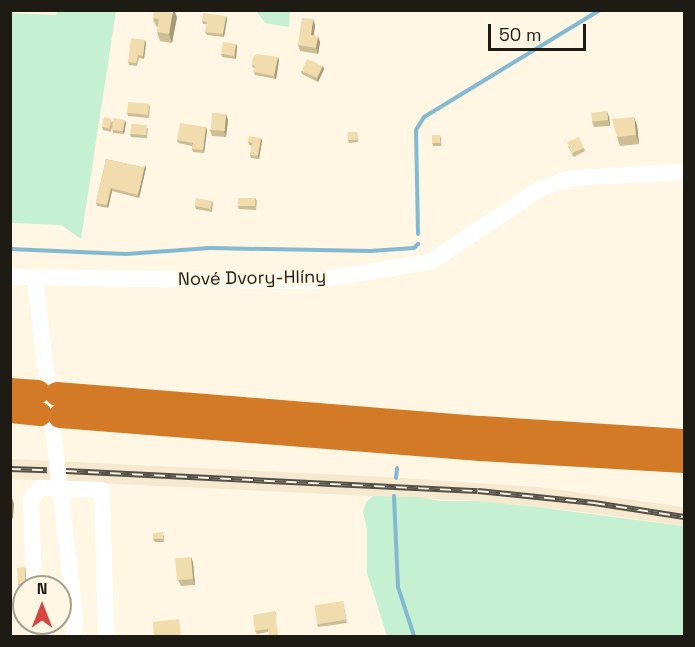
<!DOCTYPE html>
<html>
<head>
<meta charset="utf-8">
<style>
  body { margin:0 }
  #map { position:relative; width:695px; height:647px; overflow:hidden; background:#fff7e3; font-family:"Space Grotesk",sans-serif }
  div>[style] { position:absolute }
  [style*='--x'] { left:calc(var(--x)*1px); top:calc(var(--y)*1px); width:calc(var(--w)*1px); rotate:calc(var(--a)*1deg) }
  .built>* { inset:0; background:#f5e9cf }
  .green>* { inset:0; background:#c5f0d2 }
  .stream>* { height:4px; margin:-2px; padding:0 2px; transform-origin:2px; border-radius:2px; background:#84b9d2 }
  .minor>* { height:16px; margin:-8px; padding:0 8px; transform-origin:8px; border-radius:8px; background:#fff }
  .highway>* { height:24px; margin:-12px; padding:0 12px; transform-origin:12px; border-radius:12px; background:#d27a26 }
  .rail>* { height:6px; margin-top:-3px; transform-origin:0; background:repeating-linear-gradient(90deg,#fff7e3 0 11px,#545047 0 22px); box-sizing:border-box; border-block:2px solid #545047 }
  .wall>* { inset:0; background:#cebd94 }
  .shaded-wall>* { inset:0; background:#a89a78 }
  .building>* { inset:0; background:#f0dcac; transform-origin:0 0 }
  span { translate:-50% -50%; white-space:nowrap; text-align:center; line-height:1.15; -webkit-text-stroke:5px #fff7e3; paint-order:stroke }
  .street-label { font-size:18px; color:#1e1b15 }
  .frame { position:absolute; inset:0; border:12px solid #1e1b15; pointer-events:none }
  .north { position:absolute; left:12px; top:575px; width:60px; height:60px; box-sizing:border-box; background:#fff7e3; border:2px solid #a59f91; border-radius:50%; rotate:0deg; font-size:16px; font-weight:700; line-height:24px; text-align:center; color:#1e1b15 }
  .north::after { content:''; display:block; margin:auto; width:21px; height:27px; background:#d64742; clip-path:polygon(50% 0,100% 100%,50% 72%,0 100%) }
  .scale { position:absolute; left:488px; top:24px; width:98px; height:27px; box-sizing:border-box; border:3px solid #1e1b15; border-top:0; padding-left:8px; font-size:18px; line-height:21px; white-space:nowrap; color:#1e1b15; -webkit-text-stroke:4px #fff7e3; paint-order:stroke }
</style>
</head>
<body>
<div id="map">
  <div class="built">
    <i style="clip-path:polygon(11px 459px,387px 477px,538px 487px,684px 507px,684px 526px,592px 513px,477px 501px,11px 479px)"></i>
  </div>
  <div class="green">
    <i style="clip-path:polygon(57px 11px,116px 11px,81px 239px,61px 225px,11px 223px,11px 13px,56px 15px)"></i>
    <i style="clip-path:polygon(256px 11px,290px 11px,289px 27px,265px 23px)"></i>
    <i style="clip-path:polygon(373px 496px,419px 497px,440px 501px,477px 501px,536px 507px,684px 526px,684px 636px,387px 636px,367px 573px,367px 529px,363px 512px,366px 502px)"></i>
  </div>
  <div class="stream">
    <i style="--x:418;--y:234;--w:104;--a:-91.1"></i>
    <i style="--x:416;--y:130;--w:15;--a:-58"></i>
    <i style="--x:424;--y:117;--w:206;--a:-31.3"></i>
    <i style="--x:10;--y:249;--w:116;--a:2.5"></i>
    <i style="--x:126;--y:254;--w:84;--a:-4.1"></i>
    <i style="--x:210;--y:248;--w:160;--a:1.1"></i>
    <i style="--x:370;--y:251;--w:44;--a:-3.9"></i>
    <i style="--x:414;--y:248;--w:6;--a:-45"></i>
    <i style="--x:396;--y:478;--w:10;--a:-84"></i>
    <i style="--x:394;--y:496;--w:91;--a:87.5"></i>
    <i style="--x:398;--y:587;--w:52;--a:71.9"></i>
  </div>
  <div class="minor">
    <i style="--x:10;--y:277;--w:304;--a:0.8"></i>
    <i style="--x:314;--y:281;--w:67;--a:-9.5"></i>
    <i style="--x:380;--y:270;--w:51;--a:-9.1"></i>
    <i style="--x:430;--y:262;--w:132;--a:-33.6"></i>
    <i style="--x:540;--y:189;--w:33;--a:-20"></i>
    <i style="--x:571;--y:178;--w:113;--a:-3"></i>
    <i style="--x:35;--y:279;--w:338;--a:83.2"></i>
    <i style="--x:75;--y:615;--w:21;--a:93"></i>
    <i style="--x:34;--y:587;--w:88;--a:-92"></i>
    <i style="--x:31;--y:499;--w:14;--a:-51"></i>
    <i style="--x:40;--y:488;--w:62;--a:1.8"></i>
    <i style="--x:102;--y:490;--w:146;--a:88.4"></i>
    <i style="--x:35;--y:623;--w:13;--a:86"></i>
  </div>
  <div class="highway">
    <i style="--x:10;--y:390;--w:28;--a:4"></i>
    <i style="--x:57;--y:394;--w:426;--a:4.6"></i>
    <i style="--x:482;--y:428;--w:202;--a:3.7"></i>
    <i style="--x:10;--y:411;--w:30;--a:6"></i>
    <i style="--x:60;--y:416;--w:421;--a:4.5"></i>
    <i style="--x:480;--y:449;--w:204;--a:3.4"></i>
  </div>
  <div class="rail">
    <i style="--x:10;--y:469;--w:37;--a:2"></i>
    <i style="--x:66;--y:471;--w:412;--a:2.8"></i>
    <i style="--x:478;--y:491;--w:117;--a:5.9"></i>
    <i style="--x:594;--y:503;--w:91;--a:8.8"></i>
  </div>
  <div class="wall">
    <i style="clip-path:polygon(226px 16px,227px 19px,224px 37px,207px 35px,205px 32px,207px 24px,203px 24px,202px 21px)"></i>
    <i style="clip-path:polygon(177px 17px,172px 43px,160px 41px,157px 32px,158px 27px,156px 26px,153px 18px)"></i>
    <i style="clip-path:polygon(315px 25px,314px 35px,320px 42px,318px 54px,300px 51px,298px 45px)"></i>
    <i style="clip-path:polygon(145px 40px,146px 43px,144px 59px,139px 58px,137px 66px,129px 65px,128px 62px)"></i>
    <i style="clip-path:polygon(236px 44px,237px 47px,236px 59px,222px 57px,221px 54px)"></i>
    <i style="clip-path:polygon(278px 57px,279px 60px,276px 79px,255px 75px,254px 72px,255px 68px,253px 68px,252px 65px)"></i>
    <i style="clip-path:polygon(323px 66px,324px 69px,318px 82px,302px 74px,301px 71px)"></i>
    <i style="clip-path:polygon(149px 104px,150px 107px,149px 118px,128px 116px,127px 113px)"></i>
    <i style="clip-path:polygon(226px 114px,228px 120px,226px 137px,212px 136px,210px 130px)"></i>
    <i style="clip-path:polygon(609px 117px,610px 126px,594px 127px,592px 121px)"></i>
    <i style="clip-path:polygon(113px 121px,126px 123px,124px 134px,113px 133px,112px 127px,111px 132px,103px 130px,102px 127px)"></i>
    <i style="clip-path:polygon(637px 125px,639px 144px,620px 146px,617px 137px)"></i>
    <i style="clip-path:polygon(206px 127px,207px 130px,204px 153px,193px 152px,192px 149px,192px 146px,178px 143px,177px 140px)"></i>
    <i style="clip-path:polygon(148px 128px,147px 138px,131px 137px,130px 134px)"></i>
    <i style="clip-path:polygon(357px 132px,358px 142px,349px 143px,348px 140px)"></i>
    <i style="clip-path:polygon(440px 135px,441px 138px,441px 146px,433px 146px,432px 143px)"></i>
    <i style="clip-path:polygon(261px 138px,262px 141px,259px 159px,251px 158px,250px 155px,252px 146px,249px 145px,248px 142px)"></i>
    <i style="clip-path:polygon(568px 146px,584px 148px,585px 151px,574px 157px)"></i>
    <i style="clip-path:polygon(106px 159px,146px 168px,139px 198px,112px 191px,108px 208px,97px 206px,96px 203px)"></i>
    <i style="clip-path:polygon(255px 198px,257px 201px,256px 210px,239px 209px,238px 206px)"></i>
    <i style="clip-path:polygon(212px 201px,213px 203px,212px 212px,196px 209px,195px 206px)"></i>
    <i style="clip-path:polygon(164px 535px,164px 542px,155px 542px,153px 539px)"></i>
    <i style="clip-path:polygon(191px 557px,193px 563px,195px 585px,181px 586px,178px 580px)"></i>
    <i style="clip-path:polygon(25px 567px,26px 570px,26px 587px,19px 587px,18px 584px)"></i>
    <i style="clip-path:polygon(343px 601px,347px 623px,318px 627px,317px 624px)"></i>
    <i style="clip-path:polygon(275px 611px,276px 614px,268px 632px,257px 634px,255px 631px)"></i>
  </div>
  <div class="shaded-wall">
    <i style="clip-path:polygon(173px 10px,174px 10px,177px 17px,172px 43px,169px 34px)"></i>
    <i style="clip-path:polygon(226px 16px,227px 19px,224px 37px,223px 34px)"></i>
    <i style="clip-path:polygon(313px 19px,315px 25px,313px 41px,311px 35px)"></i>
    <i style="clip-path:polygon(318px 36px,320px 42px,318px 54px,316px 48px)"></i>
    <i style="clip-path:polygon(145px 40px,146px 43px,144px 59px,143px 56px)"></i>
    <i style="clip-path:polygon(236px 44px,237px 47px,236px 59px,235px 56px)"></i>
    <i style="clip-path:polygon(278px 57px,279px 60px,276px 79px,274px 76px)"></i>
    <i style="clip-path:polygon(323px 66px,324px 69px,318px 82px,317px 79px)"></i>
    <i style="clip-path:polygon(607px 111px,609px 117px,610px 126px,608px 120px)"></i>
    <i style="clip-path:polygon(226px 114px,228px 120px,226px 137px,224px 131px)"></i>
    <i style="clip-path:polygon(634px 117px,637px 125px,639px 144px,636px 135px)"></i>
    <i style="clip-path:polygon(125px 120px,126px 123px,124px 134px,123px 131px)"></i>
    <i style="clip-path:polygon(206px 127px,207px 130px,204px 153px,203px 150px)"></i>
    <i style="clip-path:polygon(261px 138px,262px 141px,259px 159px,258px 156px)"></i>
    <i style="clip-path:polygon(145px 165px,146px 168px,139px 198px,138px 195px)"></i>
    <i style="clip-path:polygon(111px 188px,112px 191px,108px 208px,107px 205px)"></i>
    <i style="clip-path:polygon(12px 498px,14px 504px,13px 520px,11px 514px)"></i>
    <i style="clip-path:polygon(191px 557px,193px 563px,195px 585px,193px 579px)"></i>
  </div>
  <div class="building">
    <i style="clip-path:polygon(154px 10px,173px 10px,169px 34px,157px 32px,159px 19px,153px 18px)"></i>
    <i style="clip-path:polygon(203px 13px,226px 16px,223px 34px,205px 32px,207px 22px,202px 21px)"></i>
    <i style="clip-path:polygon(302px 18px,313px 19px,311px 35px,318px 36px,316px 48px,298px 45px)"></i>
    <i style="clip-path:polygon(131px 38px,145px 40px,143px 56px,138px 55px,136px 63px,128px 62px)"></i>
    <i style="left:223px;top:42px;width:13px;height:12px;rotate:9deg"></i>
    <i style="clip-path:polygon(257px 54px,278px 57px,274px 76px,254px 72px,255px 66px,252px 65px,253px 57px)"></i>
    <i style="left:307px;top:59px;width:17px;height:13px;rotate:24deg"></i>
    <i style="left:128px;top:102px;width:21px;height:11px;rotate:5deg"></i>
    <i style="left:607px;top:111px;width:9px;height:16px;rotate:84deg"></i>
    <i style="left:212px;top:113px;width:14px;height:17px;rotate:4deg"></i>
    <i style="left:104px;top:117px;width:8px;height:10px;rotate:14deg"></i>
    <i style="clip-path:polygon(634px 117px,636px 135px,617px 137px,612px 119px)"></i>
    <i style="clip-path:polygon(113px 118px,125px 120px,123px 131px,112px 130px)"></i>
    <i style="clip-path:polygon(180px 123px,206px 127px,203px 150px,192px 149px,193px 143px,177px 140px)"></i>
    <i style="left:131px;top:124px;width:16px;height:10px;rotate:4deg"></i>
    <i style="left:348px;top:132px;width:9px;height:8px"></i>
    <i style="left:432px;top:135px;width:8px;height:8px"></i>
    <i style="clip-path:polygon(249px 136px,261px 138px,258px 156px,250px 155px,252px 143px,248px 142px)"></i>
    <i style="left:579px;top:137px;width:12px;height:13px;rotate:66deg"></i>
    <i style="clip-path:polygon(106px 159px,141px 167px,145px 165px,138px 195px,111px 188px,107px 205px,96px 203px)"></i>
    <i style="left:196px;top:198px;width:16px;height:8px;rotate:11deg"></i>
    <i style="left:238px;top:198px;width:17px;height:8px"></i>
    <i style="clip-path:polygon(10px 498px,12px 498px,11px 514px,10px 514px)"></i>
    <i style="clip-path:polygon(163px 532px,163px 539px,153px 539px,153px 533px)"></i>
    <i style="left:191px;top:557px;width:22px;height:16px;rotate:85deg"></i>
    <i style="clip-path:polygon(25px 567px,25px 584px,18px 584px,17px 568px)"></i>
    <i style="left:10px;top:597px;width:2px;height:12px"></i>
    <i style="left:343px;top:601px;width:19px;height:29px;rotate:81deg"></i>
    <i style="clip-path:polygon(275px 611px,278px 636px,269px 636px,268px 629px,255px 631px,253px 615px)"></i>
    <i style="clip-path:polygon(179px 619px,181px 636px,154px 636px,153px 622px)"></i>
  </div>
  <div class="street-label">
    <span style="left:252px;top:278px;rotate:-1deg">Nové Dvory-Hlíny</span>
  </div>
  <div class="frame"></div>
  <div class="north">N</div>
  <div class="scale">50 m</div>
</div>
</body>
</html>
